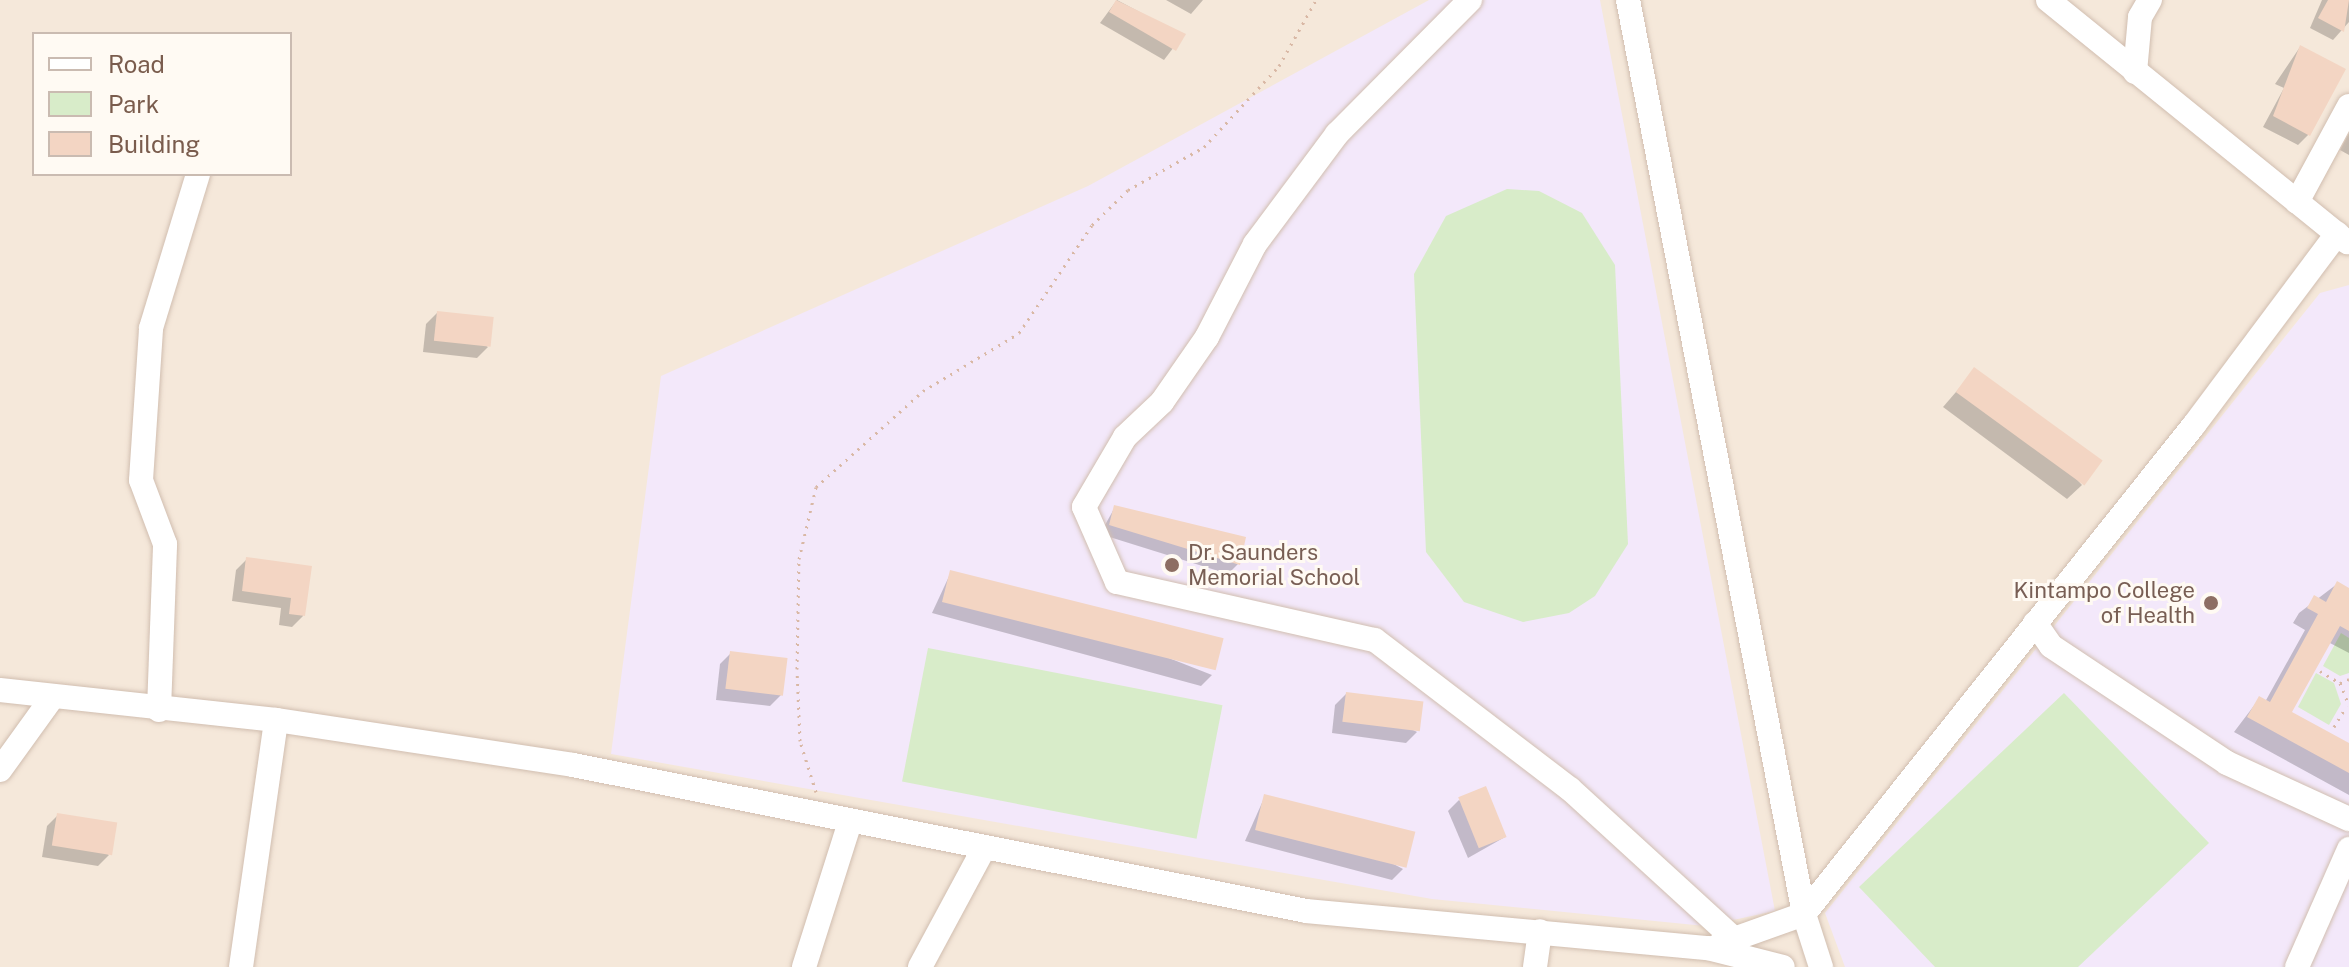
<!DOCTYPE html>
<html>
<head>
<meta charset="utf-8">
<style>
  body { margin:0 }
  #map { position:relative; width:2349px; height:967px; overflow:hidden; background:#fdf6ec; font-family:"Public Sans",sans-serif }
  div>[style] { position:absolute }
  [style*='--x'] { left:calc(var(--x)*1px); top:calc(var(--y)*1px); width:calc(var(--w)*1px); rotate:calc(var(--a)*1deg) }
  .residential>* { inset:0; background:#f5e8da }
  .education>* { inset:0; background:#f3e8fa }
  .green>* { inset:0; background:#d8ecc9; transform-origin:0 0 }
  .shadow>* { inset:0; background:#0003 }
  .building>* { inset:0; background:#f3d5c3; transform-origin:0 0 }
  .path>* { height:3px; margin-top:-1.5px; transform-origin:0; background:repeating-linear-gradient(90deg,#d9b8a5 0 2px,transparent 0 8px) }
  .roads { filter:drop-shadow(0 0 2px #d1beb0) drop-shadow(0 0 2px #d1beb0) }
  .minor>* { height:24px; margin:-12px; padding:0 12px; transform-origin:12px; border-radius:12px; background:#fff }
  .dots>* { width:22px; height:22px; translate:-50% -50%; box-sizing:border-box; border:4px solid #fffaf3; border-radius:50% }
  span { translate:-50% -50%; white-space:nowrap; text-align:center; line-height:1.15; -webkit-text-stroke:6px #fffaf3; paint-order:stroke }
  .education-label { font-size:22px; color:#785e54 }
  .left { translate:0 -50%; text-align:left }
  .right { translate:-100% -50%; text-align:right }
  .legend { position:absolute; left:32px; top:32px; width:260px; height:144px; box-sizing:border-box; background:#fffaf3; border:2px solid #cabbb1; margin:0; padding:10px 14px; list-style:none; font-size:24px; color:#7a5c4d }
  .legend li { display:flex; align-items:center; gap:16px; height:40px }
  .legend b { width:40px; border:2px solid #cabbb1 }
</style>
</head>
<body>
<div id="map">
  <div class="residential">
    <i style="clip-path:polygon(evenodd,0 0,2349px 0,2349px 967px,0 967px,0 0,34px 34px,290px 34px,290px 174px,34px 174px,34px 34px)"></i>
  </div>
  <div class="education">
    <i style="clip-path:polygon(1429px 0,1600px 0,1775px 911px,1705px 926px,1432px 899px,611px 754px,661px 376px,1088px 186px)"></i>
    <i style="clip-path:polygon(2349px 285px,2349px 967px,1845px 967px,1825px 913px,2320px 293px)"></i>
  </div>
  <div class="green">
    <i style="clip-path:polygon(1507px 189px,1539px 191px,1582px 213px,1615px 265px,1628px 544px,1595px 596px,1569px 613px,1523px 622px,1464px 602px,1426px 552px,1414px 274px,1446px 216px)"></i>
    <i style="clip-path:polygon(2341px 633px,2349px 638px,2349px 673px,2340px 676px,2323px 666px)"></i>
    <i style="left:928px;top:648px;width:300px;height:136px;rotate:11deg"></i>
    <i style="clip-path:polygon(2316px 673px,2334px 683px,2341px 704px,2329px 725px,2298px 707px)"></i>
    <i style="clip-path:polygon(2064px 693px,2209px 843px,2078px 967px,1935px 967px,1859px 887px)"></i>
  </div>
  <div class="shadow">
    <i style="clip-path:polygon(1117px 0,1183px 35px,1164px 60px,1100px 23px)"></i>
    <i style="clip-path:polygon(1166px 0,1203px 0,1191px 14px)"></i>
    <i style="clip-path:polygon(2322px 0,2349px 0,2349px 22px,2333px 40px,2310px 28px)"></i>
    <i style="clip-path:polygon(2300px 47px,2309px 134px,2298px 145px,2263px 127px,2284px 88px,2275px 84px)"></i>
    <i style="clip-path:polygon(2349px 133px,2349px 155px,2340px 150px)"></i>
    <i style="clip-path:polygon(437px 313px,488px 347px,477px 358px,423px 352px,426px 324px)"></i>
    <i style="clip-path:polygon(1975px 370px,2082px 485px,2067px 499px,1943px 407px)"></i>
    <i style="clip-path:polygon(1115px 507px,1238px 564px,1228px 574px,1100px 534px)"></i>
    <i style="clip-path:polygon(247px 559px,310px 568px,303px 616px,292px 627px,279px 625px,281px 608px,232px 601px,236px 570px)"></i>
    <i style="clip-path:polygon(951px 572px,1212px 675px,1201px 686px,932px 613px)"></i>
    <i style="clip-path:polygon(2337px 584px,2349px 590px,2349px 653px,2328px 642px,2290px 713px,2349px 745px,2349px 795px,2234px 732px,2259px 699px,2265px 702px,2305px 630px,2293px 623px,2299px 613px)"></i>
    <i style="clip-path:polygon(731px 653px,781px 695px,770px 706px,716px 700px,720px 664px)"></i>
    <i style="clip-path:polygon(1346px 694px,1417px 732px,1406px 743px,1332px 733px,1335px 705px)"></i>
    <i style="clip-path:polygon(1265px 796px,1403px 869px,1392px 880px,1245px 841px)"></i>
    <i style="clip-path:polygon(1459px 800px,1505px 837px,1468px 858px,1448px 811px)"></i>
    <i style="clip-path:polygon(58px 815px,109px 855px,98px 866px,42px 857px,47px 826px)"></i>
  </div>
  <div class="building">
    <i style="clip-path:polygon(1116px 0,1186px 34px,1176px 51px,1109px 12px)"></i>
    <i style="clip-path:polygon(2328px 0,2349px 0,2344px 32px,2318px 18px)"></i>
    <i style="clip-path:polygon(2300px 45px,2346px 69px,2310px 136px,2273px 116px)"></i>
    <i style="left:437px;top:311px;width:57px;height:30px;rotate:6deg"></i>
    <i style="left:1974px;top:367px;width:159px;height:31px;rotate:36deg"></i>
    <i style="clip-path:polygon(1114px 505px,1246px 537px,1240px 565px,1109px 525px)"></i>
    <i style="clip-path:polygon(246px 557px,312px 566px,305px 616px,289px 614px,291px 598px,242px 591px)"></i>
    <i style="left:950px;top:570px;width:282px;height:33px;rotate:14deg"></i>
    <i style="clip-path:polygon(2337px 581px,2349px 588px,2349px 631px,2340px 626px,2292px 712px,2349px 743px,2349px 773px,2247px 717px,2259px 696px,2270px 702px,2318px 614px,2307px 608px,2314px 595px,2326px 602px)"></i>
    <i style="left:730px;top:651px;width:58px;height:38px;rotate:7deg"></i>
    <i style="left:1346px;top:692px;width:78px;height:30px;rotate:7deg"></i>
    <i style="left:1486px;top:786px;width:55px;height:30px;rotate:68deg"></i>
    <i style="left:1264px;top:794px;width:156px;height:37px;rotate:14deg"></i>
    <i style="left:57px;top:813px;width:61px;height:33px;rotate:9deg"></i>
  </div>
  <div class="path">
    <i style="--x:2320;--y:671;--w:23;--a:31"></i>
    <i style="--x:2349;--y:679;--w:10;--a:156"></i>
    <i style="--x:2340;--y:683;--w:24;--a:68"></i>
    <i style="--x:2334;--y:727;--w:23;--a:-59"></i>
    <i style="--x:816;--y:792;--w:53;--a:-107.4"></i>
    <i style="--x:800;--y:741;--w:72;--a:-92.4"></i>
    <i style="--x:797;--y:669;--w:110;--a:-89"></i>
    <i style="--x:799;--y:559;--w:74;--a:-76.7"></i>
    <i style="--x:816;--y:487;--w:144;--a:-41.9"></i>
    <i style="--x:923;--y:391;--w:112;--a:-31.1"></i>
    <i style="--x:1019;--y:333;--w:130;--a:-55.9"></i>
    <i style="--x:1092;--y:225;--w:50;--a:-44.2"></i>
    <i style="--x:1128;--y:190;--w:87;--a:-29.5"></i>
    <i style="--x:1204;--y:147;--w:110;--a:-47.2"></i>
    <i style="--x:1279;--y:66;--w:76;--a:-60.7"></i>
  </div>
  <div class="roads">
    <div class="minor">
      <i style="--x:1470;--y:0;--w:189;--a:134.8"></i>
      <i style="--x:1337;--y:134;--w:137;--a:126.7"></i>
      <i style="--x:1255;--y:244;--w:105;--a:117.3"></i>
      <i style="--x:1207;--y:337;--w:79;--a:124.7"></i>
      <i style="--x:1162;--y:402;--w:51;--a:136.6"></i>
      <i style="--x:1125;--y:437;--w:81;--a:120.4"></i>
      <i style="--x:1084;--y:507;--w:82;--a:66.3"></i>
      <i style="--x:1117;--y:582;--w:264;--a:12.7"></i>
      <i style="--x:1375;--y:640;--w:245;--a:37.4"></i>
      <i style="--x:1570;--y:789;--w:222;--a:42.4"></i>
      <i style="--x:1628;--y:0;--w:931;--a:79.1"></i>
      <i style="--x:1804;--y:914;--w:56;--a:72.2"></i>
      <i style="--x:2048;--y:0;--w:385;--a:39"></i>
      <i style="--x:2135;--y:72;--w:55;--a:-84.8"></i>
      <i style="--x:2140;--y:17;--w:20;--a:-60"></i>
      <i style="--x:2297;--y:202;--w:109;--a:-61.6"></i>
      <i style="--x:2035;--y:623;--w:28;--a:55"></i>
      <i style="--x:2051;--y:646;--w:211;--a:33.6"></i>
      <i style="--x:2227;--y:763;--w:134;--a:24.7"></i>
      <i style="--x:0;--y:690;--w:278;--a:6.2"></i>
      <i style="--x:276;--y:720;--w:300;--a:8.6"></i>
      <i style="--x:573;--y:765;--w:747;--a:11.26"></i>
      <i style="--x:1306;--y:911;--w:404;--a:5.3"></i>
      <i style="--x:1708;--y:948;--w:77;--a:14.2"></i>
      <i style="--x:159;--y:710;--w:166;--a:-87.9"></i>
      <i style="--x:165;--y:544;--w:68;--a:-110.6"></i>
      <i style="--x:141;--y:480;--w:152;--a:-86.2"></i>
      <i style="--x:151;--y:328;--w:161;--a:-73"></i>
      <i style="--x:0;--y:770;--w:89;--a:-54.2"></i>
      <i style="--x:1720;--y:944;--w:89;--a:-19.7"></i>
      <i style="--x:1804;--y:914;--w:625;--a:-51.43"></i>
      <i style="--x:2194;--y:425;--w:239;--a:-53.2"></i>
      <i style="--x:241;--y:967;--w:249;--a:-81.9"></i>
      <i style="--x:804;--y:967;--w:152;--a:-72.4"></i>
      <i style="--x:920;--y:967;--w:135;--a:-61.7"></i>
      <i style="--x:1535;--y:967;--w:36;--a:-82"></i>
      <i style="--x:2297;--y:967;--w:129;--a:-66.2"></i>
    </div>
  </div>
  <div class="dots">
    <i style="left:1172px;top:565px;background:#8d6e63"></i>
    <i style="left:2211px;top:603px;background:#8d6e63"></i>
  </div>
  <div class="education-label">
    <span class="left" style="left:1188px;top:565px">Dr. Saunders<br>Memorial School</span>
    <span class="right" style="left:2195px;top:603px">Kintampo College<br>of Health</span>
  </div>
  <ul class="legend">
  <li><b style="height:10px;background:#fff"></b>Road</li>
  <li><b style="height:22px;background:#d8ecc9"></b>Park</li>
  <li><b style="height:22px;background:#f3d5c3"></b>Building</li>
  </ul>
</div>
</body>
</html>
